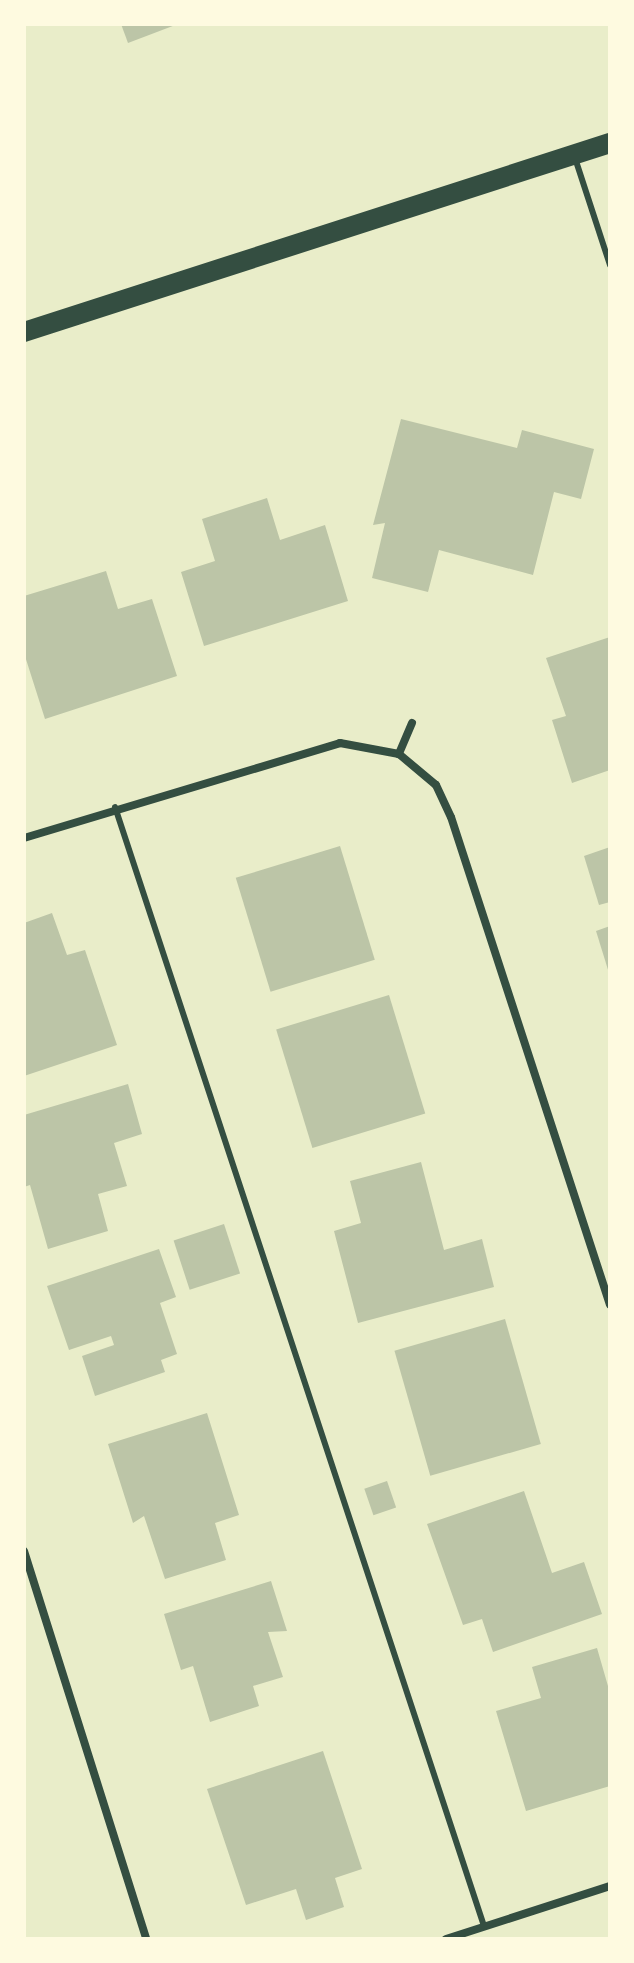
<!DOCTYPE html>
<html>
<head>
<meta charset="utf-8">
<style>
  body { margin:0 }
  #map { position:relative; width:634px; height:1963px; overflow:hidden; background:#e9edc9; font-family:"DM Sans",sans-serif }
  div>[style] { position:absolute }
  [style*='--x'] { left:calc(var(--x)*1px); top:calc(var(--y)*1px); width:calc(var(--w)*1px); rotate:calc(var(--a)*1deg) }
  .building>* { inset:0; background:#bcc5a7; transform-origin:0 0 }
  .service>* { height:6px; margin:-3px; padding:0 3px; transform-origin:3px; border-radius:3px; background:#344e41 }
  .minor>* { height:8px; margin:-4px; padding:0 4px; transform-origin:4px; border-radius:4px; background:#344e41 }
  .primary>* { height:20px; margin:-10px; padding:0 10px; transform-origin:10px; border-radius:10px; background:#344e41 }
  span { translate:-50% -50%; white-space:nowrap; text-align:center; line-height:1.15; -webkit-text-stroke:7px #fefae0; paint-order:stroke }
  .frame { position:absolute; inset:0; border:26px solid #fefae0; pointer-events:none }
</style>
</head>
<body>
<div id="map">
  <div class="building">
    <i style="clip-path:polygon(121px 24px,178px 24px,128px 43px)"></i>
    <i style="clip-path:polygon(401px 419px,517px 448px,522px 430px,594px 449px,581px 499px,554px 492px,533px 575px,439px 550px,428px 592px,372px 578px,385px 523px,373px 525px)"></i>
    <i style="clip-path:polygon(267px 498px,280px 540px,325px 525px,348px 601px,204px 646px,181px 572px,215px 561px,202px 519px)"></i>
    <i style="clip-path:polygon(106px 571px,118px 609px,152px 599px,177px 676px,45px 719px,24px 653px,24px 596px)"></i>
    <i style="clip-path:polygon(610px 637px,610px 770px,572px 783px,552px 720px,566px 716px,546px 658px)"></i>
    <i style="left:340px;top:846px;width:119px;height:109px;rotate:73deg"></i>
    <i style="clip-path:polygon(610px 847px,610px 902px,599px 905px,584px 856px)"></i>
    <i style="clip-path:polygon(52px 913px,67px 955px,85px 950px,117px 1045px,24px 1076px,24px 923px)"></i>
    <i style="clip-path:polygon(610px 926px,610px 973px,609px 973px,596px 931px)"></i>
    <i style="left:389px;top:995px;width:124px;height:118px;rotate:73deg"></i>
    <i style="clip-path:polygon(128px 1084px,142px 1134px,114px 1143px,127px 1186px,98px 1194px,108px 1231px,48px 1249px,30px 1185px,24px 1187px,24px 1115px)"></i>
    <i style="clip-path:polygon(421px 1162px,444px 1250px,482px 1239px,494px 1287px,358px 1323px,334px 1231px,361px 1223px,350px 1181px)"></i>
    <i style="left:224px;top:1224px;width:52px;height:53px;rotate:72deg"></i>
    <i style="clip-path:polygon(159px 1249px,176px 1297px,160px 1303px,177px 1354px,161px 1360px,165px 1372px,95px 1396px,82px 1356px,114px 1345px,111px 1336px,69px 1350px,47px 1286px)"></i>
    <i style="left:505px;top:1319px;width:130px;height:115px;rotate:74deg"></i>
    <i style="clip-path:polygon(207px 1413px,239px 1515px,215px 1523px,226px 1560px,165px 1579px,144px 1516px,133px 1523px,108px 1444px)"></i>
    <i style="left:387px;top:1481px;width:28px;height:24px;rotate:71deg"></i>
    <i style="clip-path:polygon(524px 1491px,552px 1573px,584px 1562px,602px 1614px,493px 1652px,482px 1619px,463px 1625px,427px 1524px)"></i>
    <i style="clip-path:polygon(271px 1581px,287px 1631px,268px 1632px,283px 1677px,253px 1686px,259px 1706px,210px 1722px,193px 1666px,181px 1670px,164px 1614px)"></i>
    <i style="clip-path:polygon(597px 1648px,610px 1693px,610px 1786px,526px 1811px,496px 1711px,541px 1698px,532px 1667px)"></i>
    <i style="clip-path:polygon(323px 1751px,362px 1869px,335px 1878px,344px 1907px,306px 1920px,296px 1889px,246px 1905px,207px 1789px)"></i>
  </div>
  <div class="service">
    <i style="--x:575;--y:158;--w:113;--a:71.9"></i>
    <i style="--x:115;--y:807;--w:1178;--a:71.75"></i>
  </div>
  <div class="minor">
    <i style="--x:412;--y:723;--w:34;--a:113"></i>
    <i style="--x:399;--y:754;--w:48;--a:40"></i>
    <i style="--x:436;--y:785;--w:35;--a:65"></i>
    <i style="--x:451;--y:817;--w:513;--a:71.95"></i>
    <i style="--x:24;--y:838;--w:330;--a:-16.7"></i>
    <i style="--x:340;--y:743;--w:60;--a:10.6"></i>
    <i style="--x:24;--y:1551;--w:407;--a:72.5"></i>
    <i style="--x:446;--y:1939;--w:172;--a:-17.9"></i>
  </div>
  <div class="primary">
    <i style="--x:24;--y:332;--w:616;--a:-17.88"></i>
  </div>
  <div class="frame"></div>
</div>
</body>
</html>
